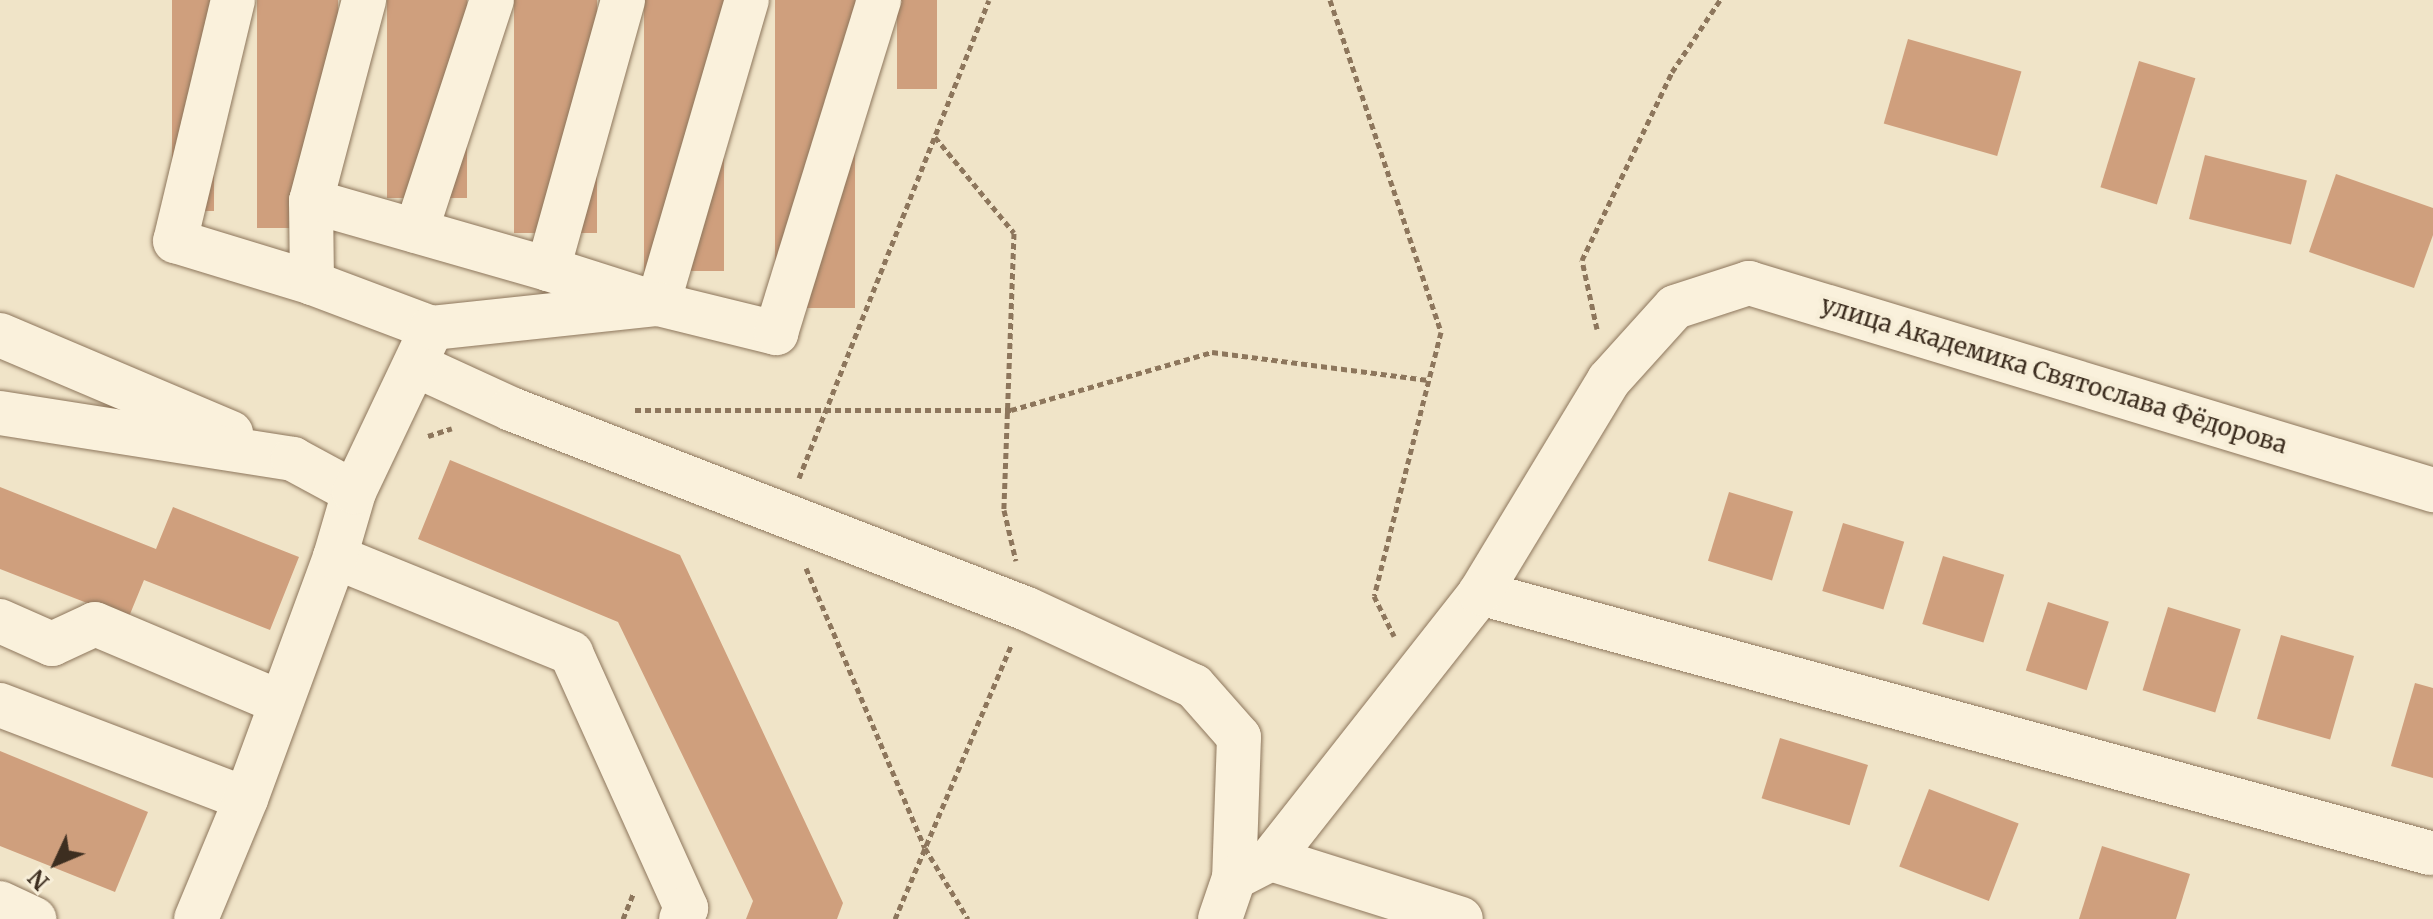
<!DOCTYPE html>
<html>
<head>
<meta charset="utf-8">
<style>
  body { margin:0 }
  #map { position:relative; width:2433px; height:919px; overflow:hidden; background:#f0e4c8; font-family:Merriweather,serif }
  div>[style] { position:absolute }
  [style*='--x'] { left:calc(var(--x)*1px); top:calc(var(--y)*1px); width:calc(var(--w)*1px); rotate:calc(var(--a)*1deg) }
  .building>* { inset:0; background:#cf9f7d; transform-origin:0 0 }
  .path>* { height:5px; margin-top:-2.5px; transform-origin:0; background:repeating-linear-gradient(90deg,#8d765c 0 6px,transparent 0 10px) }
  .roads { filter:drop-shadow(0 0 2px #8d765c) drop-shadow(0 0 2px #8d765c) }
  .minor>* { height:44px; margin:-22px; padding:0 22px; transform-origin:22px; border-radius:22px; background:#faf1dc }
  span { translate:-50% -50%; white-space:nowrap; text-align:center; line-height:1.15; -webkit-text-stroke:8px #f7eed8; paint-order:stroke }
  .street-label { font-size:24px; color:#3d2e20 }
  .north { position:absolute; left:16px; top:823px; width:80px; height:80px; -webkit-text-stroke:6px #f7eed8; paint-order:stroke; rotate:226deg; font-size:22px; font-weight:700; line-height:32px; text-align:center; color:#3d2e20 }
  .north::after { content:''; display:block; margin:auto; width:28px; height:36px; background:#3d2e20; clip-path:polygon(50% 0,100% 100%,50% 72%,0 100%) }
</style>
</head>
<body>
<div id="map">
  <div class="building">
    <i style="left:172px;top:0;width:42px;height:211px"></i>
    <i style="left:257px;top:0;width:81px;height:228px"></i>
    <i style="left:387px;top:0;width:80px;height:198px"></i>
    <i style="left:514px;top:0;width:83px;height:233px"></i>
    <i style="left:644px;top:0;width:80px;height:271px"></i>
    <i style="left:775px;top:0;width:80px;height:308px"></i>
    <i style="left:897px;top:0;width:40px;height:89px"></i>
    <i style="left:1908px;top:39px;width:118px;height:88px;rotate:16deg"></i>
    <i style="left:2139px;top:61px;width:59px;height:132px;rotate:17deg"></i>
    <i style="left:2205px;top:155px;width:105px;height:66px;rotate:14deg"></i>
    <i style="clip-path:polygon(2336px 174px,2433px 208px,2433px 235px,2414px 288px,2309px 252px)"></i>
    <i style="clip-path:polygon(450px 460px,680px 555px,843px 903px,837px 919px,746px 919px,753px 901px,618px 622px,418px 539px)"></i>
    <i style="clip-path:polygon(0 487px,156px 549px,173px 507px,299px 557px,270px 630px,144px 580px,128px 619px,0 569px)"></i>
    <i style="left:1729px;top:492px;width:67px;height:72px;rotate:17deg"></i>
    <i style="left:1843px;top:523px;width:64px;height:71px;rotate:17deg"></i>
    <i style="left:1943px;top:556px;width:64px;height:71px;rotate:17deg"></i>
    <i style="left:2048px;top:602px;width:64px;height:72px;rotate:18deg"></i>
    <i style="left:2168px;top:607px;width:76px;height:87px;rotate:17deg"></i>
    <i style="left:2281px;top:635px;width:76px;height:87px;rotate:16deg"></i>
    <i style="clip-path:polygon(2415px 683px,2433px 688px,2433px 778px,2391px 766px)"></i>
    <i style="left:1780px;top:738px;width:92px;height:63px;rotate:17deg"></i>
    <i style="clip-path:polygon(0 751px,148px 812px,115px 892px,0 846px)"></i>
    <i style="left:1929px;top:789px;width:96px;height:83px;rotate:21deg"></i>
    <i style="clip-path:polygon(2102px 846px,2190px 874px,2176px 919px,2079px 919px)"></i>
  </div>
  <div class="path">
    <i style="--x:1330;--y:0;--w:350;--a:71.5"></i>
    <i style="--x:1441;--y:332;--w:272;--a:104.2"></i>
    <i style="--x:1374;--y:596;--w:45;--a:63.4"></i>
    <i style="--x:935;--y:137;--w:124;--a:50.5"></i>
    <i style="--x:1014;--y:233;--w:277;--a:92.1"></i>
    <i style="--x:1004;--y:510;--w:52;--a:76.8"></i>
    <i style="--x:1597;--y:329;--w:71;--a:-102.3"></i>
    <i style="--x:1582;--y:260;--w:208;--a:-64.4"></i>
    <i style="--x:1672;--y:72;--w:87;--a:-56.3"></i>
    <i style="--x:635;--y:410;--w:376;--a:0"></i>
    <i style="--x:1011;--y:410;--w:209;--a:-16.1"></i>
    <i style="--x:1212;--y:352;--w:218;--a:7.4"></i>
    <i style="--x:428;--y:436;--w:25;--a:-18"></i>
    <i style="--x:799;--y:478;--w:514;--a:-68.32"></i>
    <i style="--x:806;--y:568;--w:304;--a:67"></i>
    <i style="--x:925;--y:848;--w:83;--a:58.8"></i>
    <i style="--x:623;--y:919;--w:27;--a:-68"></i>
    <i style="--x:895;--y:919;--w:297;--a:-67"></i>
  </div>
  <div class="roads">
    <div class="minor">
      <i style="--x:233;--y:0;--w:248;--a:103.5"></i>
      <i style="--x:175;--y:241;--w:143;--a:17"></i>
      <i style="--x:312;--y:283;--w:128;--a:20.6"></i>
      <i style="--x:311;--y:201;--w:247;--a:16"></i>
      <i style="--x:548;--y:269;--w:115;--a:17.7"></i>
      <i style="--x:658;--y:304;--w:317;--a:-73.7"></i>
      <i style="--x:416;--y:231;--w:243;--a:-71.8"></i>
      <i style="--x:548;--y:269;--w:279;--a:-74.4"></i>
      <i style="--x:312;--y:283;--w:82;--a:-90.7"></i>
      <i style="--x:311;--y:201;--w:208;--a:-75.2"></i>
      <i style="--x:0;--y:335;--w:251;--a:23"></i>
      <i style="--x:415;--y:365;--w:106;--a:24.6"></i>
      <i style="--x:511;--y:409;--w:553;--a:21.19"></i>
      <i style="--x:1027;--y:609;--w:184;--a:24.8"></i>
      <i style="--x:1194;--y:686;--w:68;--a:48.6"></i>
      <i style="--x:1239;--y:737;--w:141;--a:92"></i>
      <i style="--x:1234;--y:878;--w:43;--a:108.9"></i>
      <i style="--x:0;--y:413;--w:297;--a:8.9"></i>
      <i style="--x:293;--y:459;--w:69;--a:28.4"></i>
      <i style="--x:335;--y:557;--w:255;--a:22.1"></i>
      <i style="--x:571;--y:653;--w:280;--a:65.7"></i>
      <i style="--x:686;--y:908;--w:12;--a:114"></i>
      <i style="--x:1480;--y:593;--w:985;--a:15.31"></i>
      <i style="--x:0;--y:621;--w:57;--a:23.9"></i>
      <i style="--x:52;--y:644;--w:47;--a:-24.9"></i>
      <i style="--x:95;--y:624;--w:201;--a:22.9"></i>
      <i style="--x:0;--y:705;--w:263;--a:20.9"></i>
      <i style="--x:1271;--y:859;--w:199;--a:17.5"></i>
      <i style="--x:1234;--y:878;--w:42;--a:-27.2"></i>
      <i style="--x:1271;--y:859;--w:338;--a:-51.8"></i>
      <i style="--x:1480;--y:593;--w:249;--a:-58.8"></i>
      <i style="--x:1609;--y:380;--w:98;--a:-47.9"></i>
      <i style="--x:1675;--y:307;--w:78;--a:-18"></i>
      <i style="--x:1749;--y:283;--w:715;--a:16.84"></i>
      <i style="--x:0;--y:903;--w:38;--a:25"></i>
      <i style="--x:196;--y:919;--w:130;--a:-67.4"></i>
      <i style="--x:246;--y:799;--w:258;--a:-69.8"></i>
      <i style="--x:335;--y:557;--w:68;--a:-73.7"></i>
      <i style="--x:354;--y:492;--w:182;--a:-64.6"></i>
      <i style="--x:432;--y:328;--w:227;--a:-6.1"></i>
      <i style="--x:658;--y:304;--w:122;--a:13.8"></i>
      <i style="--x:776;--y:333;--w:349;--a:-72.8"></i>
    </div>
  </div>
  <div class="street-label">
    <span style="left:2054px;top:375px;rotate:17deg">улица Академика Святослава Фёдорова</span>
  </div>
  <div class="north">N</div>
</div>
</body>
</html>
